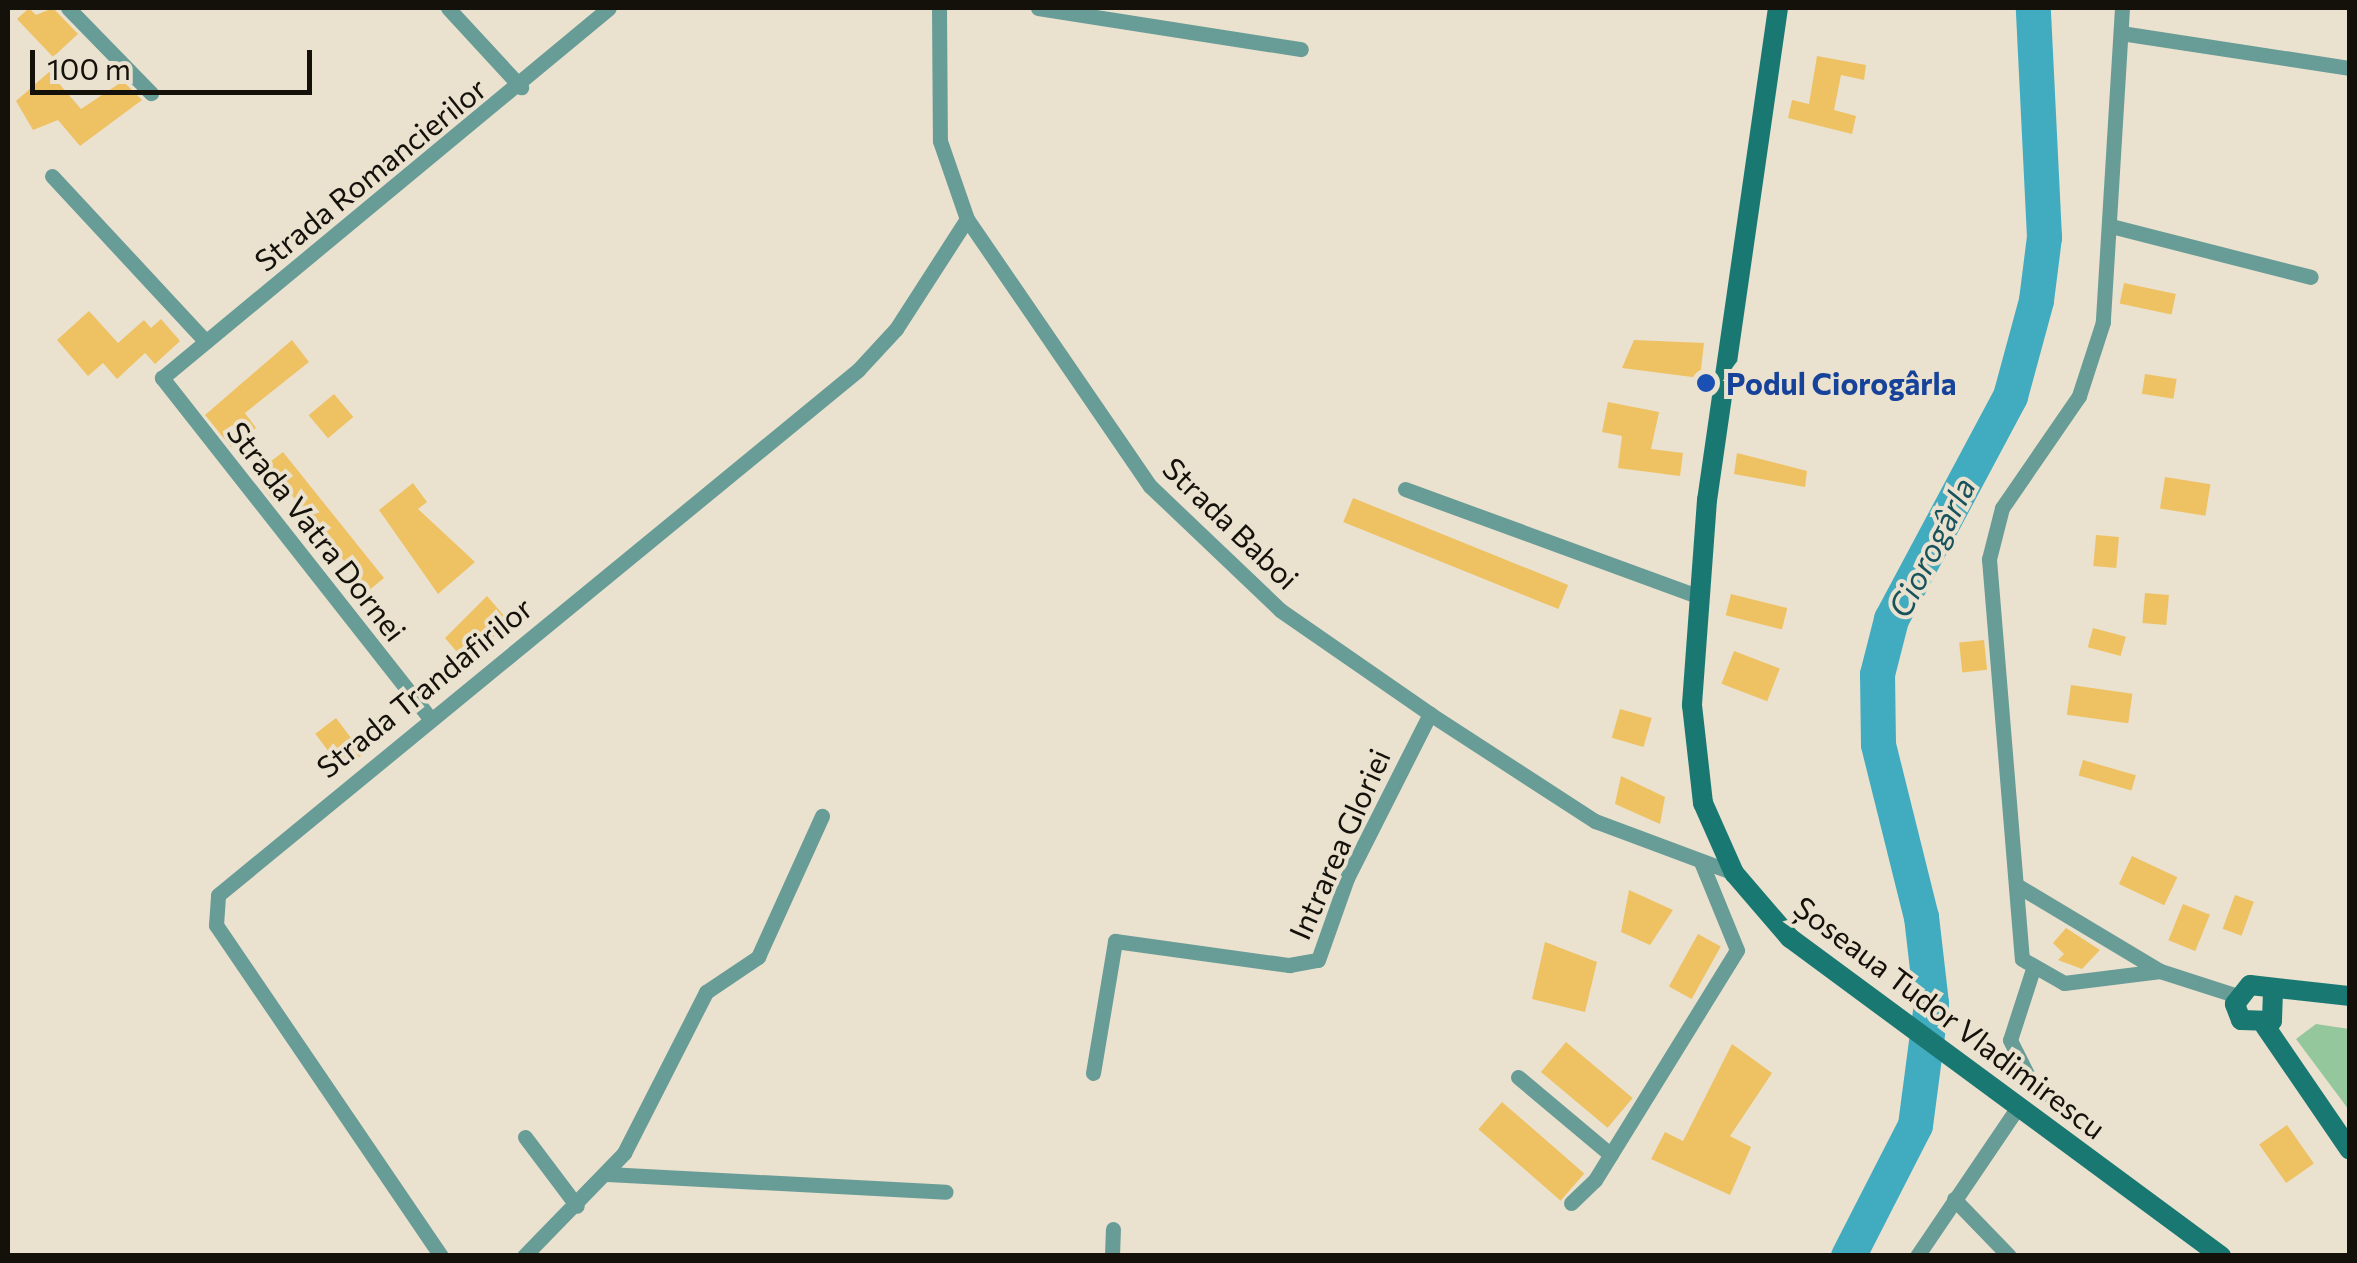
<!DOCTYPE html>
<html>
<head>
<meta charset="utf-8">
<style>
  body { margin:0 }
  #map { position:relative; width:2357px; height:1263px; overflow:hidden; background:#eae1cf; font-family:Commissioner,sans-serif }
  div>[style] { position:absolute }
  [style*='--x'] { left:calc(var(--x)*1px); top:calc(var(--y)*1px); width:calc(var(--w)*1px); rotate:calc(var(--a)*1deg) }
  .green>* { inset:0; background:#94c79c }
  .river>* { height:35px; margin:-17.5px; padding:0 17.5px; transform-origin:17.5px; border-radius:17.5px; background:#41abbf }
  .building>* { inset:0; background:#eec262; transform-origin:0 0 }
  .street>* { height:15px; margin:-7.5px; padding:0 7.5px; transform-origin:7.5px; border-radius:7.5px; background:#689c96 }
  .secondary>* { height:20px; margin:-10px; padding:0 10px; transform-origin:10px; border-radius:10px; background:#197972 }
  .dots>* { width:28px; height:28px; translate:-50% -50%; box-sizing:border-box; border:5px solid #eae1cf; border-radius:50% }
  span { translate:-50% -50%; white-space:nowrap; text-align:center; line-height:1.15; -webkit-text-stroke:8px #eae1cf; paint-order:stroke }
  .street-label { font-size:30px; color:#14110b }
  .transit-label { font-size:30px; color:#164399; font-weight:700 }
  .left { translate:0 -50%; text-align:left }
  .water-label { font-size:32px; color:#17535d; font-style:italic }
  .frame { position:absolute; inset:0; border:10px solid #14110b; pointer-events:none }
  .scale { position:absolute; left:30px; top:50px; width:282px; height:45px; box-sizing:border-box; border:5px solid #14110b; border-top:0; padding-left:12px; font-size:30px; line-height:35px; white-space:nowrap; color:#14110b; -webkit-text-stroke:8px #eae1cf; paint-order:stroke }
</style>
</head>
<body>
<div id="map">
  <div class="green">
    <i style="clip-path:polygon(2316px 1024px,2349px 1029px,2349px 1110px,2296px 1039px)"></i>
  </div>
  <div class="river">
    <i style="--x:1848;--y:1256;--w:147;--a:-62.9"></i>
    <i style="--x:1915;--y:1125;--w:123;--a:-82.5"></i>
    <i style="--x:1931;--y:1003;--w:87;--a:-96.6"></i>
    <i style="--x:1921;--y:917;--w:178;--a:-104"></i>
    <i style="--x:1878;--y:744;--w:70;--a:-90.8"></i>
    <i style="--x:1877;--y:674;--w:57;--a:-75.7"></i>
    <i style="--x:1891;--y:619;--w:253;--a:-61.9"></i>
    <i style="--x:2010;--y:396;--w:99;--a:-74.8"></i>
    <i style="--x:2036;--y:300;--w:64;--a:-82.8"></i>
    <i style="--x:2044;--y:237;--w:229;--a:-92.8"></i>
  </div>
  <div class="building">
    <i style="clip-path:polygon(29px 8px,36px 15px,53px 8px,78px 34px,53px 57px,17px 19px)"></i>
    <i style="clip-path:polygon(1817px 56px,1866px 65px,1864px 80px,1841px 75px,1834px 110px,1856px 116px,1852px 134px,1788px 118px,1792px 100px,1809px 104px)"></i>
    <i style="clip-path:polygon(49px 72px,81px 109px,123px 81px,142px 100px,80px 146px,58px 120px,33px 130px,16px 101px)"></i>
    <i style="left:2124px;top:283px;width:53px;height:21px;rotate:12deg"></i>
    <i style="clip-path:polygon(89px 311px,118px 343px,144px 320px,151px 328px,161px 319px,180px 341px,155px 364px,145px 353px,117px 379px,103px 363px,88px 376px,57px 340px)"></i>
    <i style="clip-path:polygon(292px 340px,309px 362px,245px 413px,256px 428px,231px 447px,205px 415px)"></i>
    <i style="clip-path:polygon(1634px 340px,1704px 343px,1700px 378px,1622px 368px)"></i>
    <i style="left:2145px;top:374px;width:32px;height:20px;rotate:9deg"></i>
    <i style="left:334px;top:394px;width:30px;height:33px;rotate:50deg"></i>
    <i style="clip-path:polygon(1608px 402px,1659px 412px,1651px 449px,1683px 453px,1680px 476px,1618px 468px,1622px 436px,1602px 432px)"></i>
    <i style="clip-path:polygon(283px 452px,384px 578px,368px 591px,290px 493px,274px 502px,261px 485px,268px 479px,261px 469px)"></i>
    <i style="clip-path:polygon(1737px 453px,1807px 471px,1805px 487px,1734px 474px)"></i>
    <i style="left:2165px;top:477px;width:46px;height:32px;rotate:9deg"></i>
    <i style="clip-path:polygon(413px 483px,427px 502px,418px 509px,475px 562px,438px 594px,379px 510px)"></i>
    <i style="left:1353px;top:498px;width:232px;height:26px;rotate:22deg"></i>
    <i style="left:2096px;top:535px;width:23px;height:31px;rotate:5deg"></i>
    <i style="left:2145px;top:593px;width:24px;height:30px;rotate:5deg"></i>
    <i style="left:1731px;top:594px;width:58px;height:22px;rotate:14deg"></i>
    <i style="clip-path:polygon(487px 596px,511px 624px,463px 659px,445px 638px)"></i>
    <i style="left:2093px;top:628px;width:34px;height:20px;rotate:15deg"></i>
    <i style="left:1984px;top:640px;width:30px;height:25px;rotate:84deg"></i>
    <i style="left:1734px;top:651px;width:49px;height:35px;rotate:21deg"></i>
    <i style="left:2071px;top:685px;width:62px;height:30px;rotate:8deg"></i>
    <i style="left:1620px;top:709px;width:33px;height:30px;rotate:16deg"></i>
    <i style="left:336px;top:718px;width:45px;height:26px;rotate:53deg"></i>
    <i style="left:2083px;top:760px;width:55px;height:16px;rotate:16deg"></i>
    <i style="clip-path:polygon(1621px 776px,1665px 797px,1660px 824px,1615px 804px)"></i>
    <i style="left:2132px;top:856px;width:50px;height:31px;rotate:25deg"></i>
    <i style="clip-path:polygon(1629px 890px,1673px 910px,1650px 945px,1621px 932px)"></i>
    <i style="left:2235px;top:895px;width:20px;height:36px;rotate:20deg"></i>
    <i style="left:2183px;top:904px;width:29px;height:39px;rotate:22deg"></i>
    <i style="clip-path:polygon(2066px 928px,2100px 950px,2082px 969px,2058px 960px,2064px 954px,2053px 943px)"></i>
    <i style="left:1698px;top:934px;width:26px;height:60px;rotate:29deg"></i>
    <i style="clip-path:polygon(1545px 942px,1597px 962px,1585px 1012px,1532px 999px)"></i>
    <i style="left:1566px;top:1042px;width:87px;height:39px;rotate:40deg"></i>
    <i style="clip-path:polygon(1732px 1044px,1772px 1073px,1730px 1136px,1751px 1147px,1730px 1195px,1651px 1159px,1665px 1132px,1683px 1141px)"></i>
    <i style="left:1502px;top:1102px;width:109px;height:36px;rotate:41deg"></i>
    <i style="left:2287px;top:1125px;width:47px;height:34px;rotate:55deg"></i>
  </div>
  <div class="street">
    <i style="--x:68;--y:8;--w:119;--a:45.7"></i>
    <i style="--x:448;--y:8;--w:108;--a:47.3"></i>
    <i style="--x:939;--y:8;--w:133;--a:89.6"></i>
    <i style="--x:940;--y:141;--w:83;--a:70.9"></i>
    <i style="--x:967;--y:219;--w:324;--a:55.6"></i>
    <i style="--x:1150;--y:486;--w:180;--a:43.6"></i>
    <i style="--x:1280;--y:610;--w:183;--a:34.7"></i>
    <i style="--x:1430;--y:714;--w:197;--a:33"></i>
    <i style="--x:1595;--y:821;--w:148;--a:20.5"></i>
    <i style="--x:1038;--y:8;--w:266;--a:8.9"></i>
    <i style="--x:2122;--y:8;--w:315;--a:93.5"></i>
    <i style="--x:2103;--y:322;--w:78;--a:108"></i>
    <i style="--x:2079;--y:396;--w:136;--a:124.5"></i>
    <i style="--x:2002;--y:508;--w:53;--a:104.3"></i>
    <i style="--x:1989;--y:559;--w:401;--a:85.3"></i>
    <i style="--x:2022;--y:959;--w:48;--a:29.7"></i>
    <i style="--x:2064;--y:983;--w:97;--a:-7.1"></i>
    <i style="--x:2121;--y:33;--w:232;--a:8.7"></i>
    <i style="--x:52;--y:176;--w:226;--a:47.1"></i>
    <i style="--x:2111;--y:226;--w:206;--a:14.3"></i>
    <i style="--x:1405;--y:489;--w:312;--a:20.1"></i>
    <i style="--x:429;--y:717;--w:432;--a:-128.2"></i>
    <i style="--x:162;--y:378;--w:580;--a:-39.62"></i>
    <i style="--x:2018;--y:886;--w:165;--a:30.9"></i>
    <i style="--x:2160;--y:971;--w:82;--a:17.8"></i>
    <i style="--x:2032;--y:972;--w:71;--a:107.9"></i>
    <i style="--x:2010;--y:1040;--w:45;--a:63.4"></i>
    <i style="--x:2030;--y:1080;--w:41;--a:38"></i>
    <i style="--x:1093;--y:1073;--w:134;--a:-80.5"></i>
    <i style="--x:1115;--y:941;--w:176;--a:7.9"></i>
    <i style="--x:1289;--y:965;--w:29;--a:-10"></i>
    <i style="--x:1318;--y:960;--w:87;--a:-70.5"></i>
    <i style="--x:1347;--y:878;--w:184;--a:-63.2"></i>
    <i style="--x:1518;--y:1077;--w:121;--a:40"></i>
    <i style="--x:525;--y:1137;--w:86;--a:53"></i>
    <i style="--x:607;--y:1174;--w:339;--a:3"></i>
    <i style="--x:1954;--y:1199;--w:79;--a:46"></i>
    <i style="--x:1571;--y:1203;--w:33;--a:-44"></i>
    <i style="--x:1595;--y:1180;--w:270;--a:-58.3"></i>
    <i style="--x:1737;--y:950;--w:95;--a:-112.2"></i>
    <i style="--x:441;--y:1256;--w:400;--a:-124.2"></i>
    <i style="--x:216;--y:925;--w:30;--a:-86"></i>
    <i style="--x:218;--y:895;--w:828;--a:-39.36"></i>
    <i style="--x:858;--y:370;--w:56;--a:-47.2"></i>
    <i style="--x:896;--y:329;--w:131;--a:-57.2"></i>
    <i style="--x:524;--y:1256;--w:144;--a:-45.8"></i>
    <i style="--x:624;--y:1153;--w:181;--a:-63"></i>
    <i style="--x:706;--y:992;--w:63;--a:-33.9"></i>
    <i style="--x:758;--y:957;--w:155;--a:-65.6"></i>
    <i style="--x:1112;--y:1256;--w:27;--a:-88"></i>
    <i style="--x:1917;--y:1256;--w:180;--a:-55.9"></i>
  </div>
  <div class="secondary">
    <i style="--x:1778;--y:8;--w:497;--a:98.2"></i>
    <i style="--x:1707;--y:500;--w:206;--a:94.2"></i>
    <i style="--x:1692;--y:705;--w:99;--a:83.6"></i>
    <i style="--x:1703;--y:803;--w:77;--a:66.1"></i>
    <i style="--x:1734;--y:873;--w:86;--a:49.3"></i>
    <i style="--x:1790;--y:938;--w:536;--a:36.42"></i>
    <i style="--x:2273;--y:991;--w:30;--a:92"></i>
    <i style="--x:2272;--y:1021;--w:31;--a:-178"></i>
    <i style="--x:2241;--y:1020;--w:17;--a:-111"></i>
    <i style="--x:2235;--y:1004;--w:24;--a:-52"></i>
    <i style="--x:2250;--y:985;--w:101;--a:6.3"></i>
    <i style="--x:2265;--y:1026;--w:150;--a:55.6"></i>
  </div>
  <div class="dots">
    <i style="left:1706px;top:383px;background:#1a4fb4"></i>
  </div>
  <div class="street-label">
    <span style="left:370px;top:174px;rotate:-39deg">Strada Romancierilor</span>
    <span style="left:1231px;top:523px;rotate:44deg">Strada Baboi</span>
    <span style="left:317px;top:531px;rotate:52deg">Strada Vatra Dornei</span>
    <span style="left:424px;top:687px;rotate:-39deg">Strada Trandafirilor</span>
    <span style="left:1339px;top:844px;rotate:-66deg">Intrarea Gloriei</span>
    <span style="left:1950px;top:1017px;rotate:37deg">Șoseaua Tudor Vladimirescu</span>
  </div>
  <div class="transit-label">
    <span class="left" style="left:1726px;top:383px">Podul Ciorogârla</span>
  </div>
  <div class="water-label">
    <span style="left:1931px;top:547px;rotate:-63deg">Ciorogârla</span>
  </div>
  <div class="frame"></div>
  <div class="scale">100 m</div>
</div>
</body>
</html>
